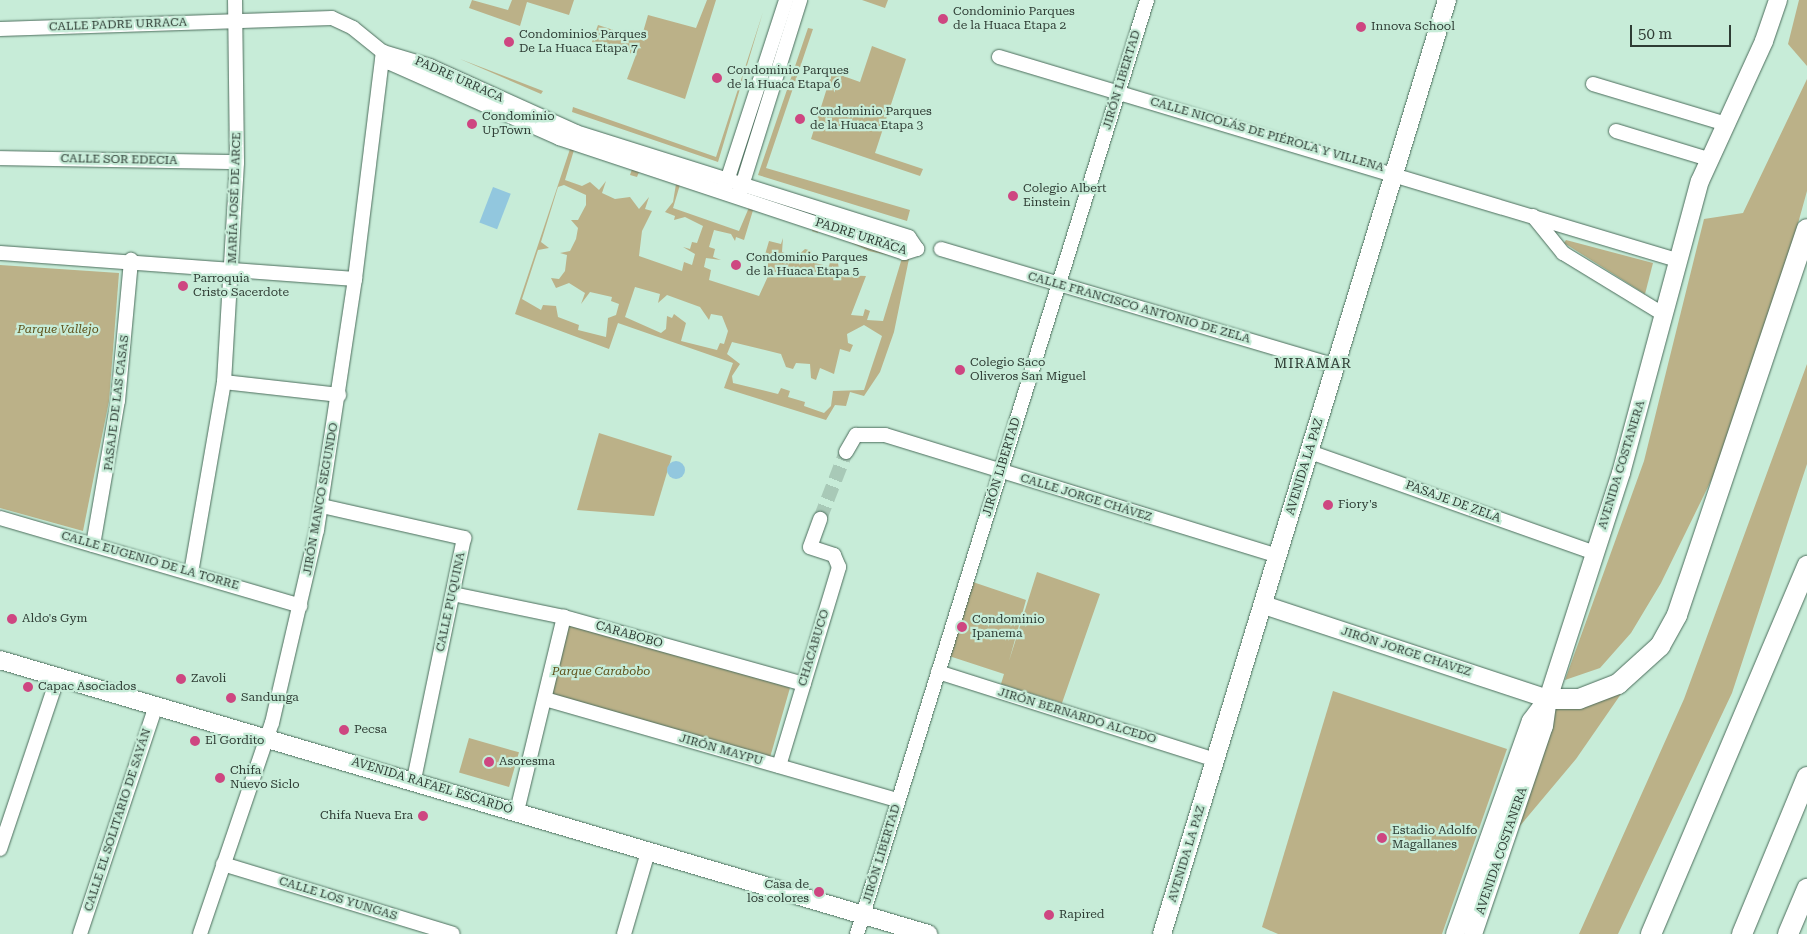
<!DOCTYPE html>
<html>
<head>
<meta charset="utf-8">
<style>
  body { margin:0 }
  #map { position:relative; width:1807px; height:934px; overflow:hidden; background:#c7ecd8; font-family:"Roboto Serif",serif }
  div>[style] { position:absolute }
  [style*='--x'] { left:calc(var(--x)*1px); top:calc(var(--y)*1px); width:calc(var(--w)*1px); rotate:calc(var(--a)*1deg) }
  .green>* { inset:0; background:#bbb188; transform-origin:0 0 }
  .water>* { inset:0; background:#92c7de; transform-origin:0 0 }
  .round { border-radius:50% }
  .minor-tunnel>* { height:14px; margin-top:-7px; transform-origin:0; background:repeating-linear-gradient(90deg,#a8c9b7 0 14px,transparent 0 21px) }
  .roads { filter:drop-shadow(0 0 1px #4c6d5c) drop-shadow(0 0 1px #4c6d5c) }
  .minor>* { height:14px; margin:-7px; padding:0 7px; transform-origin:7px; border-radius:7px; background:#fff }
  .major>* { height:18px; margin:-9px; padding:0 9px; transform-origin:9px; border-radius:9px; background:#fff }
  .highway>* { height:20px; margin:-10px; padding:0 10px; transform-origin:10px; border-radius:10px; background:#fff }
  .dots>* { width:14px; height:14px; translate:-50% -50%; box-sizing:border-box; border:2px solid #c7ecd8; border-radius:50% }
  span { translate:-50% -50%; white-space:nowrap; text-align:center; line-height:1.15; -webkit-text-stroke:4.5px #c7ecd8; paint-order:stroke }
  .poi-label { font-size:12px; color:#2e3c34 }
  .left { translate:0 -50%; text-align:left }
  .right { translate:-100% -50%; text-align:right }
  .street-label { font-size:12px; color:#2e3c34 }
  .park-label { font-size:12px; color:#5e511a; font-style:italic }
  .neighbourhood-label { font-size:14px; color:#2e3c34; letter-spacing:1px }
  .scale { position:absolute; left:1630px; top:25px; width:101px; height:22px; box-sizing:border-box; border:2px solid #2e3c34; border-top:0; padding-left:6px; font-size:15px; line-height:18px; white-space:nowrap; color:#2e3c34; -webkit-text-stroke:4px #c7ecd8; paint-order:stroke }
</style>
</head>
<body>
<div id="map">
  <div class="green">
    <i style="clip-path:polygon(472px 0,508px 10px,512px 0,574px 0,569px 15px,527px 2px,520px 26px,469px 8px)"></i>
    <i style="clip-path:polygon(707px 0,716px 0,685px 99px,627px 79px,636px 55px,592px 42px,598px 25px,641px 39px,648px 15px,696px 28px)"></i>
    <i style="clip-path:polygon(862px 0,888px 0,885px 8px)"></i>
    <i style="clip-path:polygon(1799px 0,1807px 0,1807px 66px,1788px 44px)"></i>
    <i style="clip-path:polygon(763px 12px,718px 162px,572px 112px,573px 107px,716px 157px)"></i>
    <i style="clip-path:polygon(808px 28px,813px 29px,766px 168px,910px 210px,907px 221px,758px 175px)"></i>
    <i style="clip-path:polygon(872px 46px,906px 59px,875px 153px,923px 169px,920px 176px,811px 139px,832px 72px,860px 82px)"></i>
    <i style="clip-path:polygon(460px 59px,543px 91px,541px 94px)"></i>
    <i style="clip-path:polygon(1807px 79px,1807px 191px,1771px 321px,1727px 448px,1661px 583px,1631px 633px,1600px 668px,1565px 680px,1644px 461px,1704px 219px,1743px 213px)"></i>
    <i style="clip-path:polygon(evenodd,572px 143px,682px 178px,673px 208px,739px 231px,753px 198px,911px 249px,894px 332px,880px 372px,864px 396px,850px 392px,846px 406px,835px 405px,826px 420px,724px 388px,733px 363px,618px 323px,609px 349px,515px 314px,572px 143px,574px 150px,632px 169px,630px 175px,637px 177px,639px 172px,676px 184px,673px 202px,665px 212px,675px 216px,674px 220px,685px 217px,703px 226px,697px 243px,692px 242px,690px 249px,683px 247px,695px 254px,692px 265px,684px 262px,682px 271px,639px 256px,642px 231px,652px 211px,645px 209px,649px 197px,639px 209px,630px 197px,615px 199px,602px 193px,606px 181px,599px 190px,590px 182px,582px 186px,565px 180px,574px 150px,572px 143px,564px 185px,586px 195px,586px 205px,578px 220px,571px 220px,578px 228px,576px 239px,570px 251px,560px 253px,567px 255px,565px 271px,559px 279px,551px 278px,556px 288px,569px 283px,585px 293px,581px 304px,590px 292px,612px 297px,611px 301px,619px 304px,616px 315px,608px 318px,606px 337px,578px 330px,579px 325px,558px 317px,556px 306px,543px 305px,541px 310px,522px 299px,538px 250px,549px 248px,541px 242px,558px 187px,564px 185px,572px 143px,754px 207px,813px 226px,812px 231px,818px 233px,819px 228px,869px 251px,902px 258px,883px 321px,867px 320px,870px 311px,865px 309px,863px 316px,851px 315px,866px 276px,840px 275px,838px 263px,831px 259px,829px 266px,809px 262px,812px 251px,805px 249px,796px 257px,782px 252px,783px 238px,781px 244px,769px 241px,764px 258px,769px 260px,765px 273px,769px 274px,759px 296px,709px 280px,711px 270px,704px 267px,706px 258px,721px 260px,713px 257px,715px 249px,709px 247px,714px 230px,731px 234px,735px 241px,736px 237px,744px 240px,754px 207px,572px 143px,635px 287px,660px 294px,658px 303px,667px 295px,700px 307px,709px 320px,711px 314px,722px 316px,728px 331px,724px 344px,720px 343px,717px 350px,681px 341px,686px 323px,674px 314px,672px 318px,667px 316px,666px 329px,661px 333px,625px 317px,635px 287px,572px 143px,864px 325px,882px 336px,864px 390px,833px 391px,831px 406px,824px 413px,804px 406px,805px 402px,788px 397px,790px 391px,781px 388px,778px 394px,733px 383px,732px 376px,740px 364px,727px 354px,732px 342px,781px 354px,786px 367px,793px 369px,796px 363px,810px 364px,811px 378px,816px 380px,820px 368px,834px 374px,840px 349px,850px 352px,853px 345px,848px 343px,847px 334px,864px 325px)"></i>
    <i style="clip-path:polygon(1566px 240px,1653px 263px,1645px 294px,1564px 243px)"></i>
    <i style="clip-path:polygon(0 265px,119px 273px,109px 401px,83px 531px,0 508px)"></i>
    <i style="clip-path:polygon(1807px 364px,1807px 464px,1732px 693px,1618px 934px,1579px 934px,1684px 699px)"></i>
    <i style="clip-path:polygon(599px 433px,672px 456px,654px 516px,577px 510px)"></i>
    <i style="clip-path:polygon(1037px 572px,1100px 594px,1062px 703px,1001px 684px,1004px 674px,943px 654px,967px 580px,1026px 600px,1009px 661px)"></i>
    <i style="left:569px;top:624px;width:230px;height:75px;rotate:16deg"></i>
    <i style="clip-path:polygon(1333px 691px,1507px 749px,1442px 934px,1278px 934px,1262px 927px)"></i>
    <i style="clip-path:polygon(1621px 694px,1576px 759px,1509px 839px,1552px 708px,1574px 708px)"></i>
    <i style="left:469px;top:738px;width:52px;height:36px;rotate:16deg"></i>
  </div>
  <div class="water">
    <i style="left:493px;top:187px;width:19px;height:38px;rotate:21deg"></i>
    <i class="round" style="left:667px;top:461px;width:18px;height:18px"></i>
  </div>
  <div class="minor-tunnel">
    <i style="--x:820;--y:519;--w:72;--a:-68.8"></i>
  </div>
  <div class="roads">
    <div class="minor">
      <i style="--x:0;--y:29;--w:332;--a:-1.9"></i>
      <i style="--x:332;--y:18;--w:23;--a:25"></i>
      <i style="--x:353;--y:28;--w:38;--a:39"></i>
      <i style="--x:383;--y:52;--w:13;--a:58"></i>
      <i style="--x:390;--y:63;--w:185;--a:23.9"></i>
      <i style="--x:559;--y:138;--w:364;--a:18.4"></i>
      <i style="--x:904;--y:253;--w:14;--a:-17"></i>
      <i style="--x:917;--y:249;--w:14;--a:-124"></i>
      <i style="--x:909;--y:237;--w:349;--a:-162.5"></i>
      <i style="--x:576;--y:132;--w:160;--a:-155.7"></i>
      <i style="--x:430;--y:66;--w:49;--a:-163.4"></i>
      <i style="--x:999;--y:57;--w:708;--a:16.67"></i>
      <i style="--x:1593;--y:84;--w:139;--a:16.7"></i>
      <i style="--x:1616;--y:131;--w:96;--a:16.9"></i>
      <i style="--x:0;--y:158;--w:237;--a:1"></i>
      <i style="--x:725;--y:187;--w:197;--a:-71.9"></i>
      <i style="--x:740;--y:192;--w:201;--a:-72.6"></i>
      <i style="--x:1533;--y:216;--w:48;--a:51"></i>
      <i style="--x:1563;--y:253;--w:117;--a:31.4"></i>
      <i style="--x:941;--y:249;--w:413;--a:16.5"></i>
      <i style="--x:0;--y:253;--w:356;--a:4.2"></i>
      <i style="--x:224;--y:382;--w:116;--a:6.4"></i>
      <i style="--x:846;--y:452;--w:20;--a:-60"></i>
      <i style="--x:856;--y:435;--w:29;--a:0"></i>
      <i style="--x:885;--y:435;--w:411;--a:17.1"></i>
      <i style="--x:1310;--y:452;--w:302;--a:19.5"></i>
      <i style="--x:322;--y:506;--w:146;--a:12.7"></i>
      <i style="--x:464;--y:538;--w:246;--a:101.7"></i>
      <i style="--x:0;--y:518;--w:313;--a:16.3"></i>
      <i style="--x:93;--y:545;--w:146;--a:-80.2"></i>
      <i style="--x:118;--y:401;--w:142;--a:-84.7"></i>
      <i style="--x:191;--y:573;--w:194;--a:-80.2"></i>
      <i style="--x:224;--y:382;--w:220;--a:-86.6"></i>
      <i style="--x:237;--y:162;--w:162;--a:-90.7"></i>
      <i style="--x:453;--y:594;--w:113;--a:11.7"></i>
      <i style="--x:564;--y:617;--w:249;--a:15.6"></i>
      <i style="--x:938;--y:672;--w:292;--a:17.6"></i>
      <i style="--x:545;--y:699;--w:367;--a:16"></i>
      <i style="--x:779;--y:766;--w:208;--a:-73.2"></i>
      <i style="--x:839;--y:567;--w:13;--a:-113"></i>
      <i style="--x:834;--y:555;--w:25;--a:-162"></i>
      <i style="--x:810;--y:547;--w:30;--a:-70"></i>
      <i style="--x:517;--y:811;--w:200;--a:-76.4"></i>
      <i style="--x:0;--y:849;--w:182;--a:-71.4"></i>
      <i style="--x:223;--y:864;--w:240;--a:16.9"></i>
      <i style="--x:80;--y:934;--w:241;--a:-71.6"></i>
      <i style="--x:200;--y:934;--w:223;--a:-71.2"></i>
      <i style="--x:272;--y:723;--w:198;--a:-76.9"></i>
      <i style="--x:317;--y:530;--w:254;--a:-81.4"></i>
      <i style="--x:355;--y:279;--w:229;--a:-83"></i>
      <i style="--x:624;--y:934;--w:85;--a:-73.7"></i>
      <i style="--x:857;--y:934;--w:978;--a:-72.75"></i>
    </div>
    <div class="major">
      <i style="--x:1264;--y:605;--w:299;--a:18.3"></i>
      <i style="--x:0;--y:660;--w:968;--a:16.45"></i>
      <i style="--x:1162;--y:934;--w:977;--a:-73.03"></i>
      <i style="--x:1455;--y:934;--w:226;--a:-70.4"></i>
      <i style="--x:1531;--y:721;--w:26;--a:-53"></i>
      <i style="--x:1473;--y:934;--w:220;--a:-71.2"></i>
      <i style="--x:1544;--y:726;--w:27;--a:-82"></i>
      <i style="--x:1548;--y:699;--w:237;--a:-72.1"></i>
      <i style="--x:1621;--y:473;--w:302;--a:-74.9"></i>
      <i style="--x:1700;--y:181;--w:154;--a:-65.4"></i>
      <i style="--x:1764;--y:41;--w:43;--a:-71.1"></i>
    </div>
    <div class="highway">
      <i style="--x:1548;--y:699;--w:31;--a:0"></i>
      <i style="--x:1579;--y:699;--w:42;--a:-21"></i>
      <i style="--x:1618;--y:684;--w:57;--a:-42.1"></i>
      <i style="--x:1660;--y:646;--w:35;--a:-61"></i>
      <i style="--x:1677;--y:615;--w:407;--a:-71.4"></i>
      <i style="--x:1651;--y:934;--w:400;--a:-67"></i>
      <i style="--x:1742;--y:934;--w:170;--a:-67.5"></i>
      <i style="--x:1788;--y:934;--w:49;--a:-67.1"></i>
    </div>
  </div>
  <div class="dots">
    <i style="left:943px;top:19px;background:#ce4681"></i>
    <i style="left:1361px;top:27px;background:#ce4681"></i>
    <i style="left:509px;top:42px;background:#ce4681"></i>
    <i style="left:717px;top:78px;background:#ce4681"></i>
    <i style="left:800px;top:119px;background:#ce4681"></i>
    <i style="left:472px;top:124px;background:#ce4681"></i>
    <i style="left:1013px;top:196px;background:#ce4681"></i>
    <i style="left:736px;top:265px;background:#ce4681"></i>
    <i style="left:183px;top:286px;background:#ce4681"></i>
    <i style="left:960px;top:370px;background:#ce4681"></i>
    <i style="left:1328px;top:505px;background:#ce4681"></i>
    <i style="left:12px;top:619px;background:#ce4681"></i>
    <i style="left:962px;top:627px;background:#ce4681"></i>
    <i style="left:181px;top:679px;background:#ce4681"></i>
    <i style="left:28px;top:687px;background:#ce4681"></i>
    <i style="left:231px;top:698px;background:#ce4681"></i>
    <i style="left:344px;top:730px;background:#ce4681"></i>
    <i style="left:195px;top:741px;background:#ce4681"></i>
    <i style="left:489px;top:762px;background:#ce4681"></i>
    <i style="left:220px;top:778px;background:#ce4681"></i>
    <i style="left:423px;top:816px;background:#ce4681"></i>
    <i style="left:1382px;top:838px;background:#ce4681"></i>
    <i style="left:819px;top:892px;background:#ce4681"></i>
    <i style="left:1049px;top:915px;background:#ce4681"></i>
  </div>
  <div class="poi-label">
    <span class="left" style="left:953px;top:19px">Condominio Parques<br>de la Huaca Etapa 2</span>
    <span class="left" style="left:1371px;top:27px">Innova School</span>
    <span class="left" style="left:519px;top:42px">Condominios Parques<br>De La Huaca Etapa 7</span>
    <span class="left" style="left:727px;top:78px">Condominio Parques<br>de la Huaca Etapa 6</span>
    <span class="left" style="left:810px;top:119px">Condominio Parques<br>de la Huaca Etapa 3</span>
    <span class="left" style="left:482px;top:124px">Condominio<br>UpTown</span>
    <span class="left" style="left:1023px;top:196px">Colegio Albert<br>Einstein</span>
    <span class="left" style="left:746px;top:265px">Condominio Parques<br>de la Huaca Etapa 5</span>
    <span class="left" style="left:193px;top:286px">Parroquia<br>Cristo Sacerdote</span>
    <span class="left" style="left:970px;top:370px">Colegio Saco<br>Oliveros San Miguel</span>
    <span class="left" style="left:1338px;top:505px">Fiory's</span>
    <span class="left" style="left:22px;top:619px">Aldo's Gym</span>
    <span class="left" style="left:972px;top:627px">Condominio<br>Ipanema</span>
    <span class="left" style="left:191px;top:679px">Zavoli</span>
    <span class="left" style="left:38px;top:687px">Capac Asociados</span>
    <span class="left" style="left:241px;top:698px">Sandunga</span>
    <span class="left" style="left:354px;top:730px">Pecsa</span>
    <span class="left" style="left:205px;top:741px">El Gordito</span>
    <span class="left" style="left:499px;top:762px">Asoresma</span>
    <span class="left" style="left:230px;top:778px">Chifa<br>Nuevo Siclo</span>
    <span class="right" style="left:413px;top:816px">Chifa Nueva Era</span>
    <span class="left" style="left:1392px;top:838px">Estadio Adolfo<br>Magallanes</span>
    <span class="right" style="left:809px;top:892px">Casa de<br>los colores</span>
    <span class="left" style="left:1059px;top:915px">Rapired</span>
  </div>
  <div class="street-label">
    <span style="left:118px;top:25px;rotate:-2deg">CALLE PADRE URRACA</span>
    <span style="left:459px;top:80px;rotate:24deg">PADRE URRACA</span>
    <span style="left:1122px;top:80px;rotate:-73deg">JIRÓN LIBERTAD</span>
    <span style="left:1267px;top:135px;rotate:16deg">CALLE NICOLÁS DE PIÉROLA Y VILLENA</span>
    <span style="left:119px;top:160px;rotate:1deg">CALLE SOR EDECIA</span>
    <span style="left:235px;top:198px;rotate:-88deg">MARÍA JOSÉ DE ARCE</span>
    <span style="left:861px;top:237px;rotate:18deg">PADRE URRACA</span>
    <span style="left:1139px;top:308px;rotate:16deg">CALLE FRANCISCO ANTONIO DE ZELA</span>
    <span style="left:117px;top:403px;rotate:-83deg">PASAJE DE LAS CASAS</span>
    <span style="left:1622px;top:465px;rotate:-73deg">AVENIDA COSTANERA</span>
    <span style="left:1002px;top:467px;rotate:-73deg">JIRÓN LIBERTAD</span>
    <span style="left:1305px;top:467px;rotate:-73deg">AVENIDA LA PAZ</span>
    <span style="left:1086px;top:498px;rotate:17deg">CALLE JORGE CHÁVEZ</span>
    <span style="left:321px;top:499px;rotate:-80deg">JIRÓN MANCO SEGUNDO</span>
    <span style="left:1453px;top:502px;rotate:20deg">PASAJE DE ZELA</span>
    <span style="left:150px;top:561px;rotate:16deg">CALLE EUGENIO DE LA TORRE</span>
    <span style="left:451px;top:602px;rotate:-78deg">CALLE PUQUINA</span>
    <span style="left:629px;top:635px;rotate:16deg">CARABOBO</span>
    <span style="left:814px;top:648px;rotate:-73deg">CHACABUCO</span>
    <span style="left:1406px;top:652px;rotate:18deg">JIRÓN JORGE CHAVEZ</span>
    <span style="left:1077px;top:716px;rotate:17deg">JIRÓN BERNARDO ALCEDO</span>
    <span style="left:721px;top:750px;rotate:16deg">JIRÓN MAYPU</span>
    <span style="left:432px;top:786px;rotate:17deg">AVENIDA RAFAEL ESCARDÓ</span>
    <span style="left:118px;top:820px;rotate:-72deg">CALLE EL SOLITARIO DE SAYÁN</span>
    <span style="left:1502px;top:851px;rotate:-71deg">AVENIDA COSTANERA</span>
    <span style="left:882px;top:854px;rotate:-73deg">JIRÓN LIBERTAD</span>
    <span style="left:1187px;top:854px;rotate:-73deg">AVENIDA LA PAZ</span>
    <span style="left:338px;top:899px;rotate:17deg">CALLE LOS YUNGAS</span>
  </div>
  <div class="park-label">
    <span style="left:58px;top:330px">Parque Vallejo</span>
    <span style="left:601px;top:672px">Parque Carabobo</span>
  </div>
  <div class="neighbourhood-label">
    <span style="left:1313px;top:363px">MIRAMAR</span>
  </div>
  <div class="scale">50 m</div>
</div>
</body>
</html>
